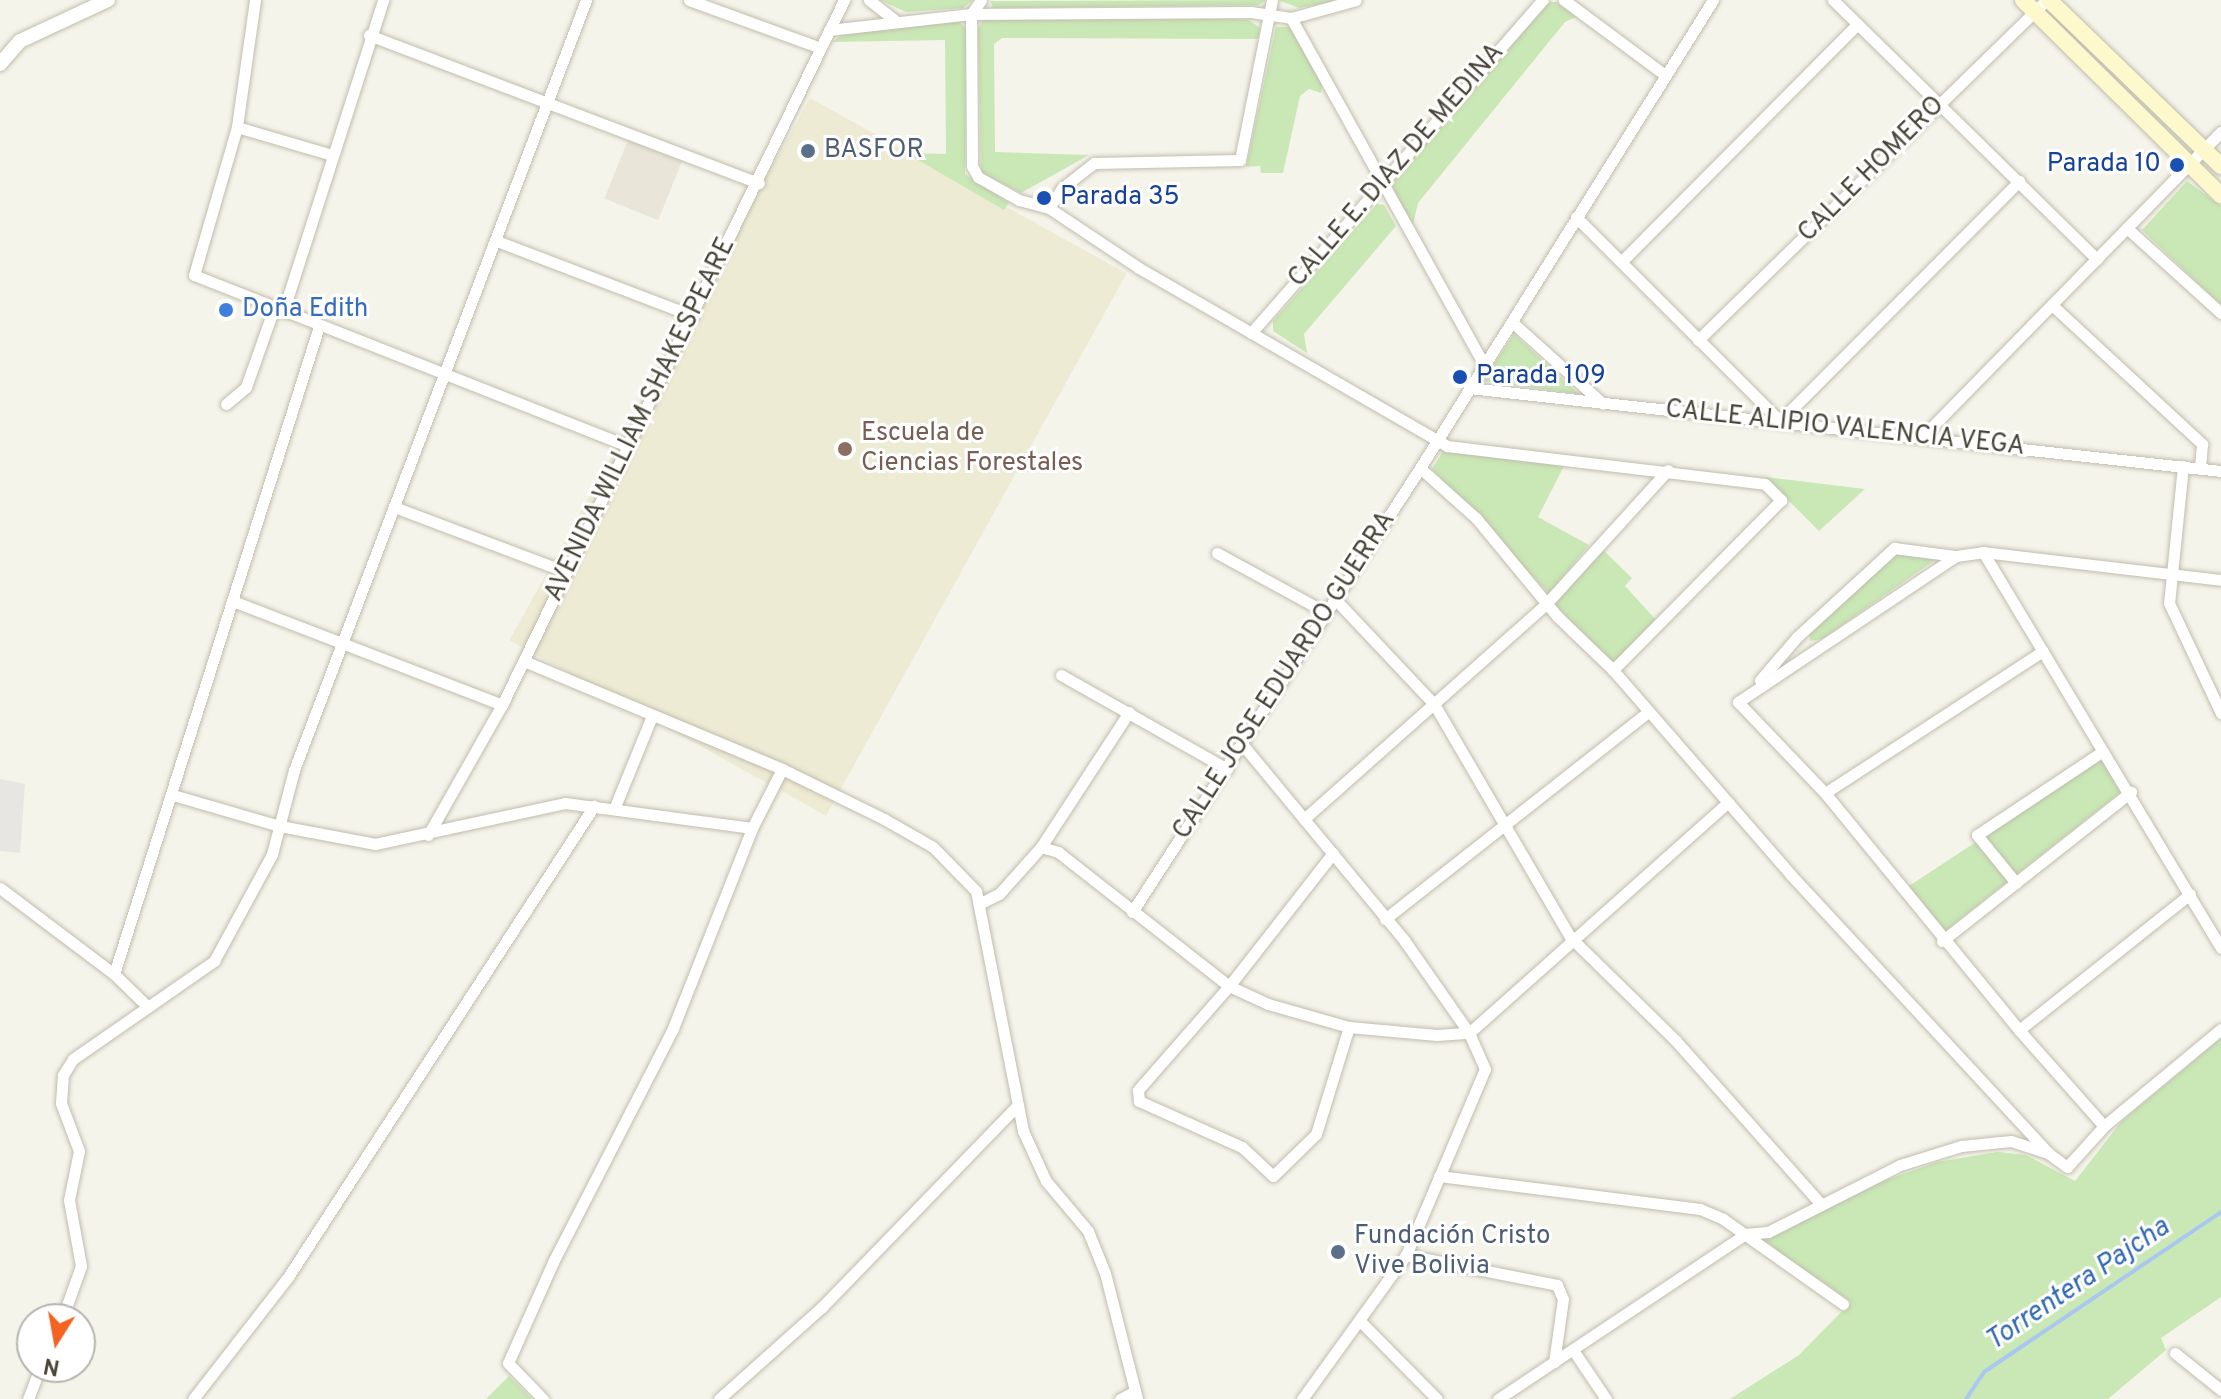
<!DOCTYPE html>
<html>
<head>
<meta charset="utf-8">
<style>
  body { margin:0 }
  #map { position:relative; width:2221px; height:1399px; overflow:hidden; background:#f5f4eb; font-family:Overpass,sans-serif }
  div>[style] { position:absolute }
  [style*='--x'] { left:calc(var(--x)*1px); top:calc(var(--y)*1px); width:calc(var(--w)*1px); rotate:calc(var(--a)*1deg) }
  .residential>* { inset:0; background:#e9e6d9; transform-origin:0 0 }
  .education>* { inset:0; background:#eeebd5; transform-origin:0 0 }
  .green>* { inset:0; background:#c9e8b5 }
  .parking>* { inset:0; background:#e7e6e2 }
  .stream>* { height:4px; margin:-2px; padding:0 2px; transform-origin:2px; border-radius:2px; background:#aac8ef }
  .roads { filter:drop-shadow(0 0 2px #c1bdad) drop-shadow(0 0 2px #c1bdad) }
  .minor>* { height:11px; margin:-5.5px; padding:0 5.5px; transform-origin:5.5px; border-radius:5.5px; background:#fff }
  .tertiary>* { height:14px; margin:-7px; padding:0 7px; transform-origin:7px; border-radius:7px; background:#fff }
  .secondary>* { height:16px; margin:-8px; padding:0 8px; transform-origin:8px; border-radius:8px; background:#fdf9cd }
  .dots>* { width:22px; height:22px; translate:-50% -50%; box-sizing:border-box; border:4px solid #fff; border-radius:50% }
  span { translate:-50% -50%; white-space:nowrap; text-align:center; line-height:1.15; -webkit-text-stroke:6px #fff; paint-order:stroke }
  .service-label { font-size:26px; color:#4e5e75 }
  .left { translate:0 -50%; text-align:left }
  .transit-label { font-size:26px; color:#164399 }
  .right { translate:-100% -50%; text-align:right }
  .street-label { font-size:26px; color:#494539 }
  .shop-label { font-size:26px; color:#366cbe }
  .education-label { font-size:26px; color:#785e54 }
  .water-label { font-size:28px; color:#3369b4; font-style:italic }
  .north { position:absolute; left:16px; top:1303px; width:80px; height:80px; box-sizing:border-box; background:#fff; border:2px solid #b6b5b0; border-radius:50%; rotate:191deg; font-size:22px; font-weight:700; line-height:32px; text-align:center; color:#494539 }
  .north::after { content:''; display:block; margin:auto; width:28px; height:36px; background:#f56322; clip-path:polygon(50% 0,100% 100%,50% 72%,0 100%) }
</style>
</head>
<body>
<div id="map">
  <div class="residential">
    <i style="left:628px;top:140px;width:58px;height:63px;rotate:22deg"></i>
  </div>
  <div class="education">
    <i style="left:810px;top:98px;width:362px;height:620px;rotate:29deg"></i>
  </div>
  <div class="green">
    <i style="clip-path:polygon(880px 0,973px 0,963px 8px,906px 12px)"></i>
    <i style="clip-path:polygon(1266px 0,1259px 5px,993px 8px,990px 1px)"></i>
    <i style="clip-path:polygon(1278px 0,1340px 0,1299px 8px)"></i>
    <i style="clip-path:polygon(1547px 2px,1557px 2px,1576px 17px,1565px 22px,1418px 203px,1413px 224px,1392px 191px,1394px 181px)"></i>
    <i style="clip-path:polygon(957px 19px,966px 29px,965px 174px,1009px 203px,1004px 210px,906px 153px,946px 154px,945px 40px,832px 42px,845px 33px)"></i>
    <i style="clip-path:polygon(1229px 19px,1249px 20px,1260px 28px,1258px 39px,1002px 38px,994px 44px,995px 152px,1089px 155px,1021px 193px,981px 172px,978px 29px,983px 20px)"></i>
    <i style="clip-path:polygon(1276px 27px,1290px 27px,1323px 82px,1321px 93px,1309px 89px,1300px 96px,1283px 173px,1261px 173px,1260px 166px,1246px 167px)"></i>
    <i style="clip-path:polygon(2187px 181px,2221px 206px,2221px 305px,2142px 230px)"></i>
    <i style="clip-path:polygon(1377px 204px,1384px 205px,1396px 226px,1304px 334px,1307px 353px,1273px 331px,1273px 321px)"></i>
    <i style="clip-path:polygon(1514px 334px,1579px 394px,1483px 381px)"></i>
    <i style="clip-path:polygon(1443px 451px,1564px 466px,1538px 517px,1589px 545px,1549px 594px,1432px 469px)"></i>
    <i style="clip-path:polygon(1765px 477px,1865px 489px,1819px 531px)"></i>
    <i style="clip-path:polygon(1601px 548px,1632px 578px,1625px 586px,1656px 620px,1613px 665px,1553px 602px)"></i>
    <i style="clip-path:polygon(1898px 554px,1935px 560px,1822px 639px,1810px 641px,1809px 631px,1879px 564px)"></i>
    <i style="clip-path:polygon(2102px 759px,2122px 791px,1945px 931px,1909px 886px)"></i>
    <i style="clip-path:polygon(2221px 1038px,2221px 1297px,2161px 1338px,2166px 1350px,2108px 1399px,1730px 1399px,1799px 1355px,1851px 1302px,1760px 1239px,1863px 1188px,1937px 1162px,1997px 1152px,2026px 1155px,2075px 1181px,2121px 1122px)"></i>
    <i style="clip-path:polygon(509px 1376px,532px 1399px,486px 1399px)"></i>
  </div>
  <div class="parking">
    <i style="clip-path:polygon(0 779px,25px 784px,20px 853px,0 851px)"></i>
  </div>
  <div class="stream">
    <i style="--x:1966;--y:1399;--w:32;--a:-56"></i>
    <i style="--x:1984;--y:1372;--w:286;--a:-34"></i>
  </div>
  <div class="roads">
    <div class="minor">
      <i style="--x:255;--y:0;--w:128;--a:98.1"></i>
      <i style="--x:237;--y:127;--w:154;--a:106.2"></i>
      <i style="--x:194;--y:275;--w:464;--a:21.5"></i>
      <i style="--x:689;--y:0;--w:137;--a:20"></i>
      <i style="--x:869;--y:0;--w:31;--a:38"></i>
      <i style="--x:1564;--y:0;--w:126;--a:36.6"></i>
      <i style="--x:1833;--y:0;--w:370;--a:44.5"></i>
      <i style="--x:971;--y:14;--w:152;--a:89.6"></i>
      <i style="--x:972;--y:166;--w:13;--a:61"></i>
      <i style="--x:978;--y:177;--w:47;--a:29.3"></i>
      <i style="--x:1019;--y:200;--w:31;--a:15"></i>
      <i style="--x:1049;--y:208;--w:108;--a:33.7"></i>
      <i style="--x:1139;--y:268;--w:356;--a:30"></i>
      <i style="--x:1447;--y:446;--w:320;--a:6.8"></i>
      <i style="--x:1765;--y:484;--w:23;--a:45"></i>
      <i style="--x:1781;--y:500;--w:239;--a:134.7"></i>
      <i style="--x:971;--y:14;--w:17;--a:-54"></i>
      <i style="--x:1291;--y:18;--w:397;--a:60.9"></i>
      <i style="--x:829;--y:30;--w:143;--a:-6.4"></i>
      <i style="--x:971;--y:14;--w:280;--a:-0.4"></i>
      <i style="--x:1251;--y:12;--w:40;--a:8.5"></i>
      <i style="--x:1291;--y:18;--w:67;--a:-15.5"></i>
      <i style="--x:369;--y:35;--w:417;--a:20.8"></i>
      <i style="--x:237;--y:127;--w:99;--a:16.4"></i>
      <i style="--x:1049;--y:208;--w:24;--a:-57"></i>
      <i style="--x:1062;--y:188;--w:41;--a:-38"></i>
      <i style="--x:1094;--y:163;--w:146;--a:-1.2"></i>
      <i style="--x:1240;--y:160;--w:163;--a:-78.7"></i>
      <i style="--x:1576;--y:217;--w:288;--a:45"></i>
      <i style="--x:2129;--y:230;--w:124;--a:42.1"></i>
      <i style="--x:497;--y:241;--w:210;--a:20.9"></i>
      <i style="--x:1622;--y:261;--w:334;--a:-45.2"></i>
      <i style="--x:2052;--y:305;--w:205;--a:42.8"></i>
      <i style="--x:2202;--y:444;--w:24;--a:95"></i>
      <i style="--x:283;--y:312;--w:328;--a:-72.2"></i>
      <i style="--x:1512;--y:322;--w:122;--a:42"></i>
      <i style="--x:1251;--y:333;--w:443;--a:-48.8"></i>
      <i style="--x:1698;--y:340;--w:487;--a:-44.3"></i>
      <i style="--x:1469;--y:388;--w:757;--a:6.3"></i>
      <i style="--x:226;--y:404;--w:26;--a:-40"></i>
      <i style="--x:246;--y:387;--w:84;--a:-70.5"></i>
      <i style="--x:1780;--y:421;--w:339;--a:-45.1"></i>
      <i style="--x:1923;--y:436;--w:426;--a:-45.6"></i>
      <i style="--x:2183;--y:466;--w:138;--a:95.8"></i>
      <i style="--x:2169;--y:603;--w:122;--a:64.7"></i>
      <i style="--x:1420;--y:468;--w:75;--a:41.8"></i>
      <i style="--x:1476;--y:518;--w:129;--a:50.4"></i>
      <i style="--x:1558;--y:617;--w:76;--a:43.9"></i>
      <i style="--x:1613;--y:670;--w:271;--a:49"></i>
      <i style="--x:1791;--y:875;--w:379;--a:47.2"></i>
      <i style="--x:397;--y:508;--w:181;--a:20.7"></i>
      <i style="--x:1983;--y:552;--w:462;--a:59"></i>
      <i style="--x:1217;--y:553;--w:123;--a:28.6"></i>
      <i style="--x:1334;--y:598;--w:146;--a:46.7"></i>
      <i style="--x:1434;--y:704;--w:271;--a:59.7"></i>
      <i style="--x:1571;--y:938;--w:147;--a:44.4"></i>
      <i style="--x:1676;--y:1041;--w:217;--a:48.4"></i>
      <i style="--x:233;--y:601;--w:288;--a:21.1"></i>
      <i style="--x:524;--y:661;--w:280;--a:22.7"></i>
      <i style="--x:782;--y:769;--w:114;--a:26.1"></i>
      <i style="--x:884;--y:819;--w:56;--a:29.7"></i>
      <i style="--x:933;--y:847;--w:62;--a:45.7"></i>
      <i style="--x:976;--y:891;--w:245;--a:78.9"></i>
      <i style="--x:1023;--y:1131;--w:55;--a:65.3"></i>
      <i style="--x:1046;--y:1181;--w:65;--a:50"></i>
      <i style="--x:1088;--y:1231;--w:45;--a:68"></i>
      <i style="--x:1105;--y:1273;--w:130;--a:75.7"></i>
      <i style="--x:1061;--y:675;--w:191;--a:29.5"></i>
      <i style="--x:1760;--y:680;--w:57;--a:-49.3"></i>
      <i style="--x:1797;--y:637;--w:132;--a:-42.5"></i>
      <i style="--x:1894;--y:548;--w:63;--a:7.4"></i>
      <i style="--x:1242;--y:744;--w:254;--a:50.4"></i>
      <i style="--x:1404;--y:940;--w:113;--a:55"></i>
      <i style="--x:1469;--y:1033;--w:39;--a:66"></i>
      <i style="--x:1485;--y:1069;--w:202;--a:113"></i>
      <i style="--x:1406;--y:1255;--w:178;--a:125.8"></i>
      <i style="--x:1825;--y:793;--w:260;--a:-33.1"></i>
      <i style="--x:173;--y:795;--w:111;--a:16.2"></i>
      <i style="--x:280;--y:826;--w:97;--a:10.7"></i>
      <i style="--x:375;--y:844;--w:194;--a:-12.2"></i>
      <i style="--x:565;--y:803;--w:189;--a:7.6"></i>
      <i style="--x:614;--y:809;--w:100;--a:-67.8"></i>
      <i style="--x:1304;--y:819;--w:324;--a:-41.6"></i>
      <i style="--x:1546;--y:604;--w:181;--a:-47.7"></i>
      <i style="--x:428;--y:835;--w:150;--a:-60.4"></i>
      <i style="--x:502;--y:705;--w:784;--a:-64.12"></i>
      <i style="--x:1041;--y:847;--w:18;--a:16"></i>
      <i style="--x:1058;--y:852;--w:217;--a:38.1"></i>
      <i style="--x:1229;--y:986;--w:43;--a:24.8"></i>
      <i style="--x:1268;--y:1004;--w:84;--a:15.9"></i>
      <i style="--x:1349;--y:1027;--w:88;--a:5.2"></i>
      <i style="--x:1437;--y:1035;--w:32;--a:-4"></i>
      <i style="--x:1469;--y:1033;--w:347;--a:-41.7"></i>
      <i style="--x:1333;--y:853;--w:169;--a:128"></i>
      <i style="--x:1229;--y:986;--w:138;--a:131.2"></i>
      <i style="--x:1138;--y:1090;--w:11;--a:85"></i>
      <i style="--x:1139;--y:1101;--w:113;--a:24.1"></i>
      <i style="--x:1242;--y:1147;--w:42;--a:43.1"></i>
      <i style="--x:1273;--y:1176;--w:60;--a:-44.3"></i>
      <i style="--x:1316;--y:1134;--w:112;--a:-72.9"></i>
      <i style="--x:2016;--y:883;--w:62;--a:-129.1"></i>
      <i style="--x:1977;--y:835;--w:151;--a:-33.7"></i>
      <i style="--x:0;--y:888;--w:143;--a:37"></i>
      <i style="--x:114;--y:974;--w:46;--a:44.1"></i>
      <i style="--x:2190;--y:894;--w:218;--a:141.5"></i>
      <i style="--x:2019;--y:1030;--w:306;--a:-129.3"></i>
      <i style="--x:1825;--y:793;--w:126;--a:-133.7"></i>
      <i style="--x:1738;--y:702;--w:262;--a:-33.8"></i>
      <i style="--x:1956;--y:556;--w:27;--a:-8"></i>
      <i style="--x:1983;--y:552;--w:240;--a:6.7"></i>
      <i style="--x:979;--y:904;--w:22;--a:-27"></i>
      <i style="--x:999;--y:894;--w:63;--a:-48.2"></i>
      <i style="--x:1041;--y:847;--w:161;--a:-56.9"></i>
      <i style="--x:1132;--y:912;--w:529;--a:-57.03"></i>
      <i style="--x:1420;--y:468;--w:552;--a:-57.95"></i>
      <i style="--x:1385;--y:919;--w:333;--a:-38.2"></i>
      <i style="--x:1942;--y:941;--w:241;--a:-38.3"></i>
      <i style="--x:114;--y:974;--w:680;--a:-72.44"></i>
      <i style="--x:2019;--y:1030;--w:128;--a:48.5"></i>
      <i style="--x:1439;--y:1176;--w:263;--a:7.2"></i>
      <i style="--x:1700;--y:1209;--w:25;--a:23"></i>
      <i style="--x:1723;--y:1219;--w:147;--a:35.3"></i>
      <i style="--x:1406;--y:1255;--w:154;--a:11.2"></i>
      <i style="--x:1557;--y:1285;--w:15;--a:67"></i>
      <i style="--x:1563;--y:1299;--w:64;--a:98.1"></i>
      <i style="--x:62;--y:1319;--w:56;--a:-70.3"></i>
      <i style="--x:81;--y:1266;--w:67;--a:-100.3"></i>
      <i style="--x:69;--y:1200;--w:50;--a:-78.5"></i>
      <i style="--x:79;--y:1151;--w:51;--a:-110.6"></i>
      <i style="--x:61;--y:1103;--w:28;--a:-86"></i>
      <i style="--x:63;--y:1075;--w:19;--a:-58"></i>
      <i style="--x:73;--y:1059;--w:172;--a:-34.8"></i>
      <i style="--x:214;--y:961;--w:122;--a:-61.5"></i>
      <i style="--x:272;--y:854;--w:87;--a:-75.3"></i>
      <i style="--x:294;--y:770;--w:824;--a:-69.23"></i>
      <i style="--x:1361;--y:1322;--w:108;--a:45.4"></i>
      <i style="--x:1573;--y:1350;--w:59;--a:56"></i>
      <i style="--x:2175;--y:1353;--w:59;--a:38.8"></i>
      <i style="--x:28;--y:1399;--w:34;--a:-69"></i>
      <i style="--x:193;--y:1399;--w:155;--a:-52.1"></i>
      <i style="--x:288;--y:1277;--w:562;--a:-56.99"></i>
      <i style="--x:543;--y:1399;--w:50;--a:-134.2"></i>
      <i style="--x:508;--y:1363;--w:113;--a:-65.9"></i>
      <i style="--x:554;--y:1260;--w:261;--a:-62.8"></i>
      <i style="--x:673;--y:1028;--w:215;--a:-68.4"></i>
      <i style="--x:752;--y:828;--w:66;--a:-63"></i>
      <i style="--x:719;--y:1399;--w:138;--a:-41.8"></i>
      <i style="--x:822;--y:1307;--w:281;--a:-45.9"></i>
      <i style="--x:1120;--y:1399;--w:17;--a:-28"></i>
      <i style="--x:1498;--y:1399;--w:297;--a:-33.7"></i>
      <i style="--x:1745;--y:1234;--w:23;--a:-5"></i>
      <i style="--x:1768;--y:1232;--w:148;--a:-26.9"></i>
      <i style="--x:1900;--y:1165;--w:64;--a:-17.3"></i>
      <i style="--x:1961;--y:1146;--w:50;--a:-5.7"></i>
      <i style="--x:2011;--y:1141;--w:39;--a:18"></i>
      <i style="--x:2048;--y:1153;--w:24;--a:36"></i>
      <i style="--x:2067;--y:1167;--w:55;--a:-47.9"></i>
      <i style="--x:2104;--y:1126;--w:152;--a:-39.7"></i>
    </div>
    <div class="tertiary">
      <i style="--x:0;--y:64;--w:30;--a:-49"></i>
      <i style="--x:20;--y:41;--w:97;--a:-25"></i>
    </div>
    <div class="secondary">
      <i style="--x:2023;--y:0;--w:278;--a:44.6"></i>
      <i style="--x:2049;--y:0;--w:239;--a:44"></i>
    </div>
  </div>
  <div class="dots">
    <i style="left:808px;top:151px;background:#5c6f8a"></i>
    <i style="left:2177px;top:165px;background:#1a4fb4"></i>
    <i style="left:1044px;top:198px;background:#1a4fb4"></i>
    <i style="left:226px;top:310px;background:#3f7fe0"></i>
    <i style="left:1460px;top:377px;background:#1a4fb4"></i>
    <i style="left:845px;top:449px;background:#8d6e63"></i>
    <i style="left:1338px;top:1252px;background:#5c6f8a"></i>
  </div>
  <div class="service-label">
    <span class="left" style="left:824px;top:151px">BASFOR</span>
    <span class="left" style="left:1354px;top:1252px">Fundación Cristo<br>Vive Bolivia</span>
  </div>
  <div class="transit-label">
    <span class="right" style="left:2161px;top:165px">Parada 10</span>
    <span class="left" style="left:1060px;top:198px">Parada 35</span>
    <span class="left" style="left:1476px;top:377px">Parada 109</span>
  </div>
  <div class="street-label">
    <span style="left:1397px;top:166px;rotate:-49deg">CALLE E. DIAZ DE MEDINA</span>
    <span style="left:1872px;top:170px;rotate:-45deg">CALLE HOMERO</span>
    <span style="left:641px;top:420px;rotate:-64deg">AVENIDA WILLIAM SHAKESPEARE</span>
    <span style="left:1845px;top:429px;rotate:6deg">CALLE ALIPIO VALENCIA VEGA</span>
    <span style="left:1285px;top:676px;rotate:-57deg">CALLE JOSE EDUARDO GUERRA</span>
  </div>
  <div class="shop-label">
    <span class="left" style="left:242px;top:310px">Doña Edith</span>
  </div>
  <div class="education-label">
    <span class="left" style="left:861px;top:449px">Escuela de<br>Ciencias Forestales</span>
  </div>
  <div class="water-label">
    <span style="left:2078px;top:1285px;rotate:-34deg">Torrentera Pajcha</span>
  </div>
  <div class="north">N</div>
</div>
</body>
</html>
